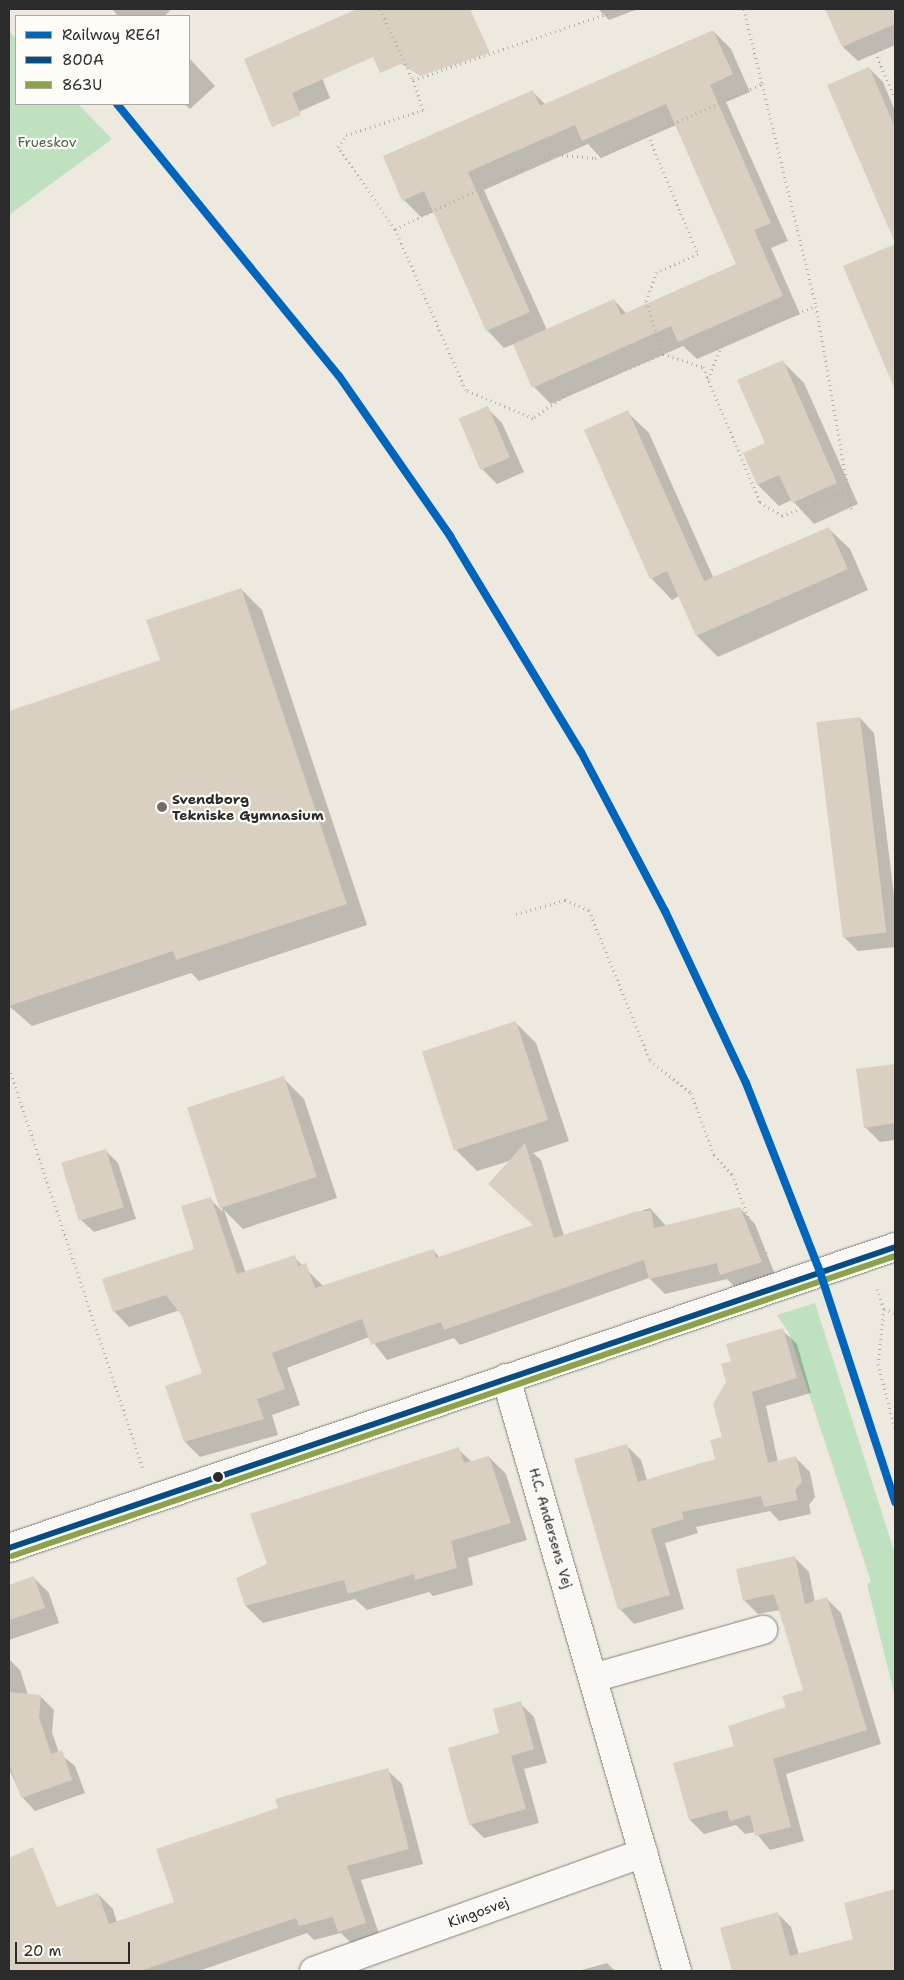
<!DOCTYPE html>
<html>
<head>
<meta charset="utf-8">
<style>
  body { margin:0 }
  #map { position:relative; width:904px; height:1980px; overflow:hidden; background:#eee9df; font-family:"Shantell Sans",sans-serif }
  div>[style] { position:absolute }
  [style*='--x'] { left:calc(var(--x)*1px); top:calc(var(--y)*1px); width:calc(var(--w)*1px); rotate:calc(var(--a)*1deg) }
  .green>* { inset:0; background:#bfe1bf }
  .shadow>* { inset:0; background:#0003 }
  .building>* { inset:0; background:#d9d0c2; transform-origin:0 0 }
  .path>* { height:3px; margin-top:-1.5px; transform-origin:0; background:repeating-linear-gradient(90deg,#b2b1af 0 1px,transparent 0 5px) }
  .roads { filter:drop-shadow(0 0 1px #83807c) drop-shadow(0 0 1px #83807c) }
  .minor>* { height:28px; margin:-14px; padding:0 14px; transform-origin:14px; border-radius:14px; background:#f9f8f5 }
  .tertiary>* { height:28px; margin:-14px; padding:0 14px; transform-origin:14px; border-radius:14px; background:#f9f8f5 }
  .bus-1>* { height:6px; margin:-3px; padding:0 3px; transform-origin:3px; border-radius:3px; background:#064d87 }
  .bus-2>* { height:6px; margin:-3px; padding:0 3px; transform-origin:3px; border-radius:3px; background:#8ca34c }
  .rail-1>* { height:8px; margin:-4px; padding:0 4px; transform-origin:4px; border-radius:4px; background:#0065bd }
  .dots>* { width:14px; height:14px; translate:-50% -50%; box-sizing:border-box; border:2px solid #fdfcf7; border-radius:50% }
  span { translate:-50% -50%; white-space:nowrap; text-align:center; line-height:1.15; -webkit-text-stroke:4.5px #fdfcf7; paint-order:stroke }
  .park-label { font-size:14px; color:#4c6050 }
  .poi-label { font-size:14px; color:#2b2b2b; font-weight:700 }
  .left { translate:0 -50%; text-align:left }
  .street-label { font-size:14px; color:#2b2b2b }
  .frame { position:absolute; inset:0; border:10px solid #2b2b2b; pointer-events:none }
  .legend { position:absolute; left:15px; top:15px; width:175px; height:90px; box-sizing:border-box; background:#fdfcf7; border:1px solid #a9a8a5; margin:0; padding:6px 9px; list-style:none; font-size:15px; color:#2b2b2b }
  .legend li { display:flex; align-items:center; gap:10px; height:25px }
  .legend b { width:25px; border:1px solid #a9a8a5 }
  .scale { position:absolute; left:15px; top:1942px; width:115px; height:22px; box-sizing:border-box; border:2px solid #2b2b2b; border-top:0; padding-left:6px; font-size:15px; line-height:18px; white-space:nowrap; color:#2b2b2b; -webkit-text-stroke:4px #fdfcf7; paint-order:stroke }
</style>
</head>
<body>
<div id="map">
  <div class="green">
    <i style="clip-path:polygon(9px 31px,16px 39px,16px 104px,78px 104px,112px 139px,9px 215px)"></i>
    <i style="clip-path:polygon(815px 1303px,895px 1554px,895px 1697px,867px 1584px,871px 1582px,789px 1333px,777px 1315px)"></i>
  </div>
  <div class="shadow">
    <i style="clip-path:polygon(112px 9px,172px 9px,164px 16px,118px 16px)"></i>
    <i style="clip-path:polygon(598px 9px,638px 9px,609px 20px)"></i>
    <i style="clip-path:polygon(827px 9px,895px 9px,895px 45px,858px 61px,843px 47px)"></i>
    <i style="clip-path:polygon(evenodd,713px 31px,731px 49px,750px 92px,726px 102px,788px 241px,771px 248px,800px 314px,697px 359px,683px 346px,551px 404px,534px 387px,514px 344px,504px 348px,487px 330px,434px 212px,421px 217px,404px 200px,533px 92px,546px 105px,713px 31px,676px 125px,738px 265px,627px 314px,614px 300px,547px 330px,484px 190px,588px 144px,601px 158px,676px 125px)"></i>
    <i style="clip-path:polygon(312px 52px,330px 98px,292px 115px,277px 100px)"></i>
    <i style="clip-path:polygon(189px 58px,215px 86px,190px 109px,185px 104px,189px 104px)"></i>
    <i style="clip-path:polygon(869px 68px,883px 82px,895px 111px,895px 226px,884px 215px)"></i>
    <i style="clip-path:polygon(895px 246px,895px 359px,892px 361px,844px 267px)"></i>
    <i style="clip-path:polygon(783px 362px,804px 383px,858px 504px,814px 524px,792px 500px,779px 506px,758px 485px,744px 454px,767px 443px)"></i>
    <i style="clip-path:polygon(487px 408px,502px 423px,524px 472px,497px 484px,482px 469px)"></i>
    <i style="clip-path:polygon(627px 412px,649px 433px,714px 579px,828px 528px,850px 549px,868px 590px,718px 657px,697px 636px,679px 596px,672px 600px,651px 578px)"></i>
    <i style="clip-path:polygon(241px 589px,262px 610px,367px 925px,199px 981px,191px 973px,32px 1026px,9px 1006px,9px 712px,161px 661px)"></i>
    <i style="clip-path:polygon(860px 718px,874px 733px,895px 903px,895px 947px,858px 951px,844px 937px)"></i>
    <i style="clip-path:polygon(515px 1022px,536px 1043px,569px 1141px,533px 1153px,541px 1160px,564px 1236px,650px 1208px,666px 1226px,740px 1208px,755px 1224px,776px 1277px,737px 1289px,727px 1279px,665px 1294px,649px 1278px,460px 1345px,454px 1338px,387px 1360px,369px 1337px,287px 1368px,300px 1405px,272px 1415px,278px 1435px,200px 1457px,185px 1442px,204px 1374px,184px 1316px,180px 1310px,129px 1327px,114px 1311px,196px 1250px,210px 1199px,223px 1212px,189px 1109px,283px 1078px,304px 1099px,337px 1198px,243px 1229px,224px 1210px,246px 1273px,294px 1257px,324px 1287px,433px 1250px,440px 1258px,535px 1226px,512px 1160px,477px 1171px,456px 1150px)"></i>
    <i style="clip-path:polygon(895px 1065px,895px 1140px,880px 1142px,865px 1127px,857px 1070px)"></i>
    <i style="clip-path:polygon(106px 1151px,118px 1163px,136px 1219px,94px 1232px,81px 1220px)"></i>
    <i style="clip-path:polygon(782px 1330px,797px 1344px,811px 1393px,766px 1406px,778px 1462px,796px 1458px,810px 1472px,815px 1497px,809px 1505px,811px 1514px,779px 1521px,770px 1511px,696px 1527px,698px 1533px,665px 1543px,684px 1609px,634px 1624px,620px 1609px,626px 1445px,641px 1460px,647px 1480px,716px 1460px,724px 1438px,733px 1362px)"></i>
    <i style="clip-path:polygon(458px 1449px,472px 1462px,489px 1457px,506px 1474px,527px 1540px,468px 1558px,473px 1585px,433px 1596px,429px 1592px,367px 1610px,355px 1599px,263px 1623px,246px 1606px,237px 1579px,269px 1565px)"></i>
    <i style="clip-path:polygon(795px 1558px,809px 1572px,815px 1602px,827px 1599px,841px 1613px,881px 1744px,786px 1774px,804px 1841px,770px 1850px,755px 1832px,745px 1834px,736px 1825px,704px 1834px,690px 1820px,736px 1747px,805px 1691px,780px 1610px,758px 1614px,744px 1600px)"></i>
    <i style="clip-path:polygon(34px 1578px,49px 1593px,59px 1623px,9px 1640px,9px 1586px)"></i>
    <i style="clip-path:polygon(9px 1659px,20px 1670px,28px 1695px,40px 1696px,54px 1710px,52px 1732px,59px 1753px,75px 1766px,85px 1793px,35px 1811px,22px 1797px,9px 1769px)"></i>
    <i style="clip-path:polygon(520px 1703px,534px 1717px,547px 1763px,524px 1769px,539px 1823px,484px 1838px,470px 1824px,501px 1734px)"></i>
    <i style="clip-path:polygon(387px 1770px,402px 1784px,423px 1864px,361px 1880px,380px 1937px,354px 1946px,341px 1933px,314px 1940px,307px 1933px,199px 1971px,9px 1971px,9px 1932px,98px 1894px,113px 1909px,117px 1923px,176px 1903px,280px 1809px)"></i>
    <i style="clip-path:polygon(895px 1890px,895px 1971px,734px 1971px,721px 1928px,777px 1913px,791px 1927px,799px 1955px,855px 1939px,845px 1904px)"></i>
    <i style="clip-path:polygon(607px 1963px,615px 1971px,578px 1971px)"></i>
  </div>
  <div class="building">
    <i style="clip-path:polygon(357px 9px,470px 9px,490px 53px,420px 76px,401px 64px,380px 73px,373px 57px,292px 93px,301px 115px,272px 127px,244px 59px)"></i>
    <i style="clip-path:polygon(825px 9px,895px 9px,895px 24px,842px 47px)"></i>
    <i style="clip-path:polygon(713px 30px,733px 74px,710px 85px,771px 223px,754px 230px,783px 296px,678px 342px,671px 326px,532px 388px,513px 344px,614px 299px,621px 315px,736px 264px,666px 104px,582px 141px,575px 125px,468px 172px,530px 312px,486px 331px,424px 191px,402px 201px,383px 156px,533px 90px,540px 106px)"></i>
    <i style="clip-path:polygon(869px 67px,895px 127px,895px 243px,827px 85px)"></i>
    <i style="clip-path:polygon(895px 244px,895px 390px,843px 266px)"></i>
    <i style="clip-path:polygon(783px 360px,837px 483px,792px 503px,779px 475px,757px 485px,743px 453px,765px 443px,737px 380px)"></i>
    <i style="left:488px;top:406px;width:56px;height:32px;rotate:67deg"></i>
    <i style="clip-path:polygon(628px 410px,704px 581px,829px 527px,848px 569px,696px 636px,667px 571px,650px 579px,584px 430px)"></i>
    <i style="clip-path:polygon(241px 588px,347px 904px,176px 960px,173px 951px,9px 1006px,9px 711px,160px 660px,146px 620px)"></i>
    <i style="left:860px;top:717px;width:217px;height:44px;rotate:83deg"></i>
    <i style="left:516px;top:1021px;width:104px;height:99px;rotate:72deg"></i>
    <i style="clip-path:polygon(895px 1064px,895px 1123px,864px 1128px,856px 1069px)"></i>
    <i style="left:284px;top:1076px;width:106px;height:102px;rotate:72deg"></i>
    <i style="clip-path:polygon(525px 1143px,554px 1238px,637px 1211px,651px 1211px,654px 1228px,740px 1207px,762px 1262px,720px 1275px,717px 1263px,649px 1279px,644px 1260px,444px 1330px,441px 1322px,371px 1345px,362px 1319px,272px 1353px,285px 1389px,257px 1399px,264px 1419px,184px 1442px,165px 1386px,202px 1373px,182px 1316px,166px 1295px,113px 1312px,102px 1279px,194px 1249px,181px 1206px,211px 1197px,237px 1274px,295px 1255px,298px 1266px,306px 1263px,315px 1288px,433px 1249px,436px 1258px,533px 1225px,488px 1184px)"></i>
    <i style="left:106px;top:1149px;width:61px;height:47px;rotate:73deg"></i>
    <i style="clip-path:polygon(783px 1328px,797px 1378px,752px 1392px,768px 1463px,796px 1456px,802px 1482px,795px 1490px,798px 1500px,764px 1507px,761px 1496px,682px 1512px,684px 1519px,651px 1529px,670px 1595px,618px 1610px,574px 1459px,627px 1444px,638px 1482px,715px 1459px,710px 1440px,722px 1437px,713px 1404px,726px 1382px,721px 1364px,731px 1361px,726px 1344px)"></i>
    <i style="clip-path:polygon(459px 1447px,464px 1463px,489px 1456px,511px 1523px,451px 1541px,457px 1568px,415px 1580px,414px 1574px,348px 1594px,344px 1580px,245px 1606px,236px 1578px,267px 1564px,250px 1514px)"></i>
    <i style="clip-path:polygon(795px 1556px,805px 1604px,827px 1597px,867px 1730px,773px 1759px,791px 1827px,755px 1836px,750px 1815px,730px 1821px,727px 1810px,689px 1820px,673px 1763px,734px 1746px,728px 1726px,786px 1707px,782px 1696px,803px 1690px,774px 1594px,743px 1601px,736px 1569px)"></i>
    <i style="clip-path:polygon(34px 1576px,45px 1608px,9px 1620px,9px 1585px)"></i>
    <i style="clip-path:polygon(9px 1692px,41px 1695px,39px 1717px,51px 1754px,62px 1750px,72px 1780px,21px 1798px,9px 1763px)"></i>
    <i style="clip-path:polygon(521px 1701px,534px 1749px,511px 1756px,526px 1809px,469px 1825px,448px 1748px,499px 1733px,493px 1709px)"></i>
    <i style="clip-path:polygon(388px 1768px,409px 1849px,347px 1866px,366px 1923px,338px 1932px,333px 1917px,299px 1926px,296px 1918px,140px 1971px,9px 1971px,9px 1858px,33px 1847px,57px 1907px,98px 1893px,109px 1924px,174px 1902px,156px 1849px,278px 1808px,275px 1799px)"></i>
    <i style="clip-path:polygon(895px 1889px,895px 1971px,732px 1971px,720px 1928px,778px 1912px,790px 1956px,853px 1939px,844px 1903px)"></i>
  </div>
  <div class="path">
    <i style="--x:380;--y:9;--w:78;--a:65.1"></i>
    <i style="--x:413;--y:80;--w:219;--a:-18.9"></i>
    <i style="--x:744;--y:9;--w:77;--a:76.5"></i>
    <i style="--x:895;--y:43;--w:22;--a:156"></i>
    <i style="--x:875;--y:52;--w:50;--a:66.5"></i>
    <i style="--x:648;--y:135;--w:129;--a:67.2"></i>
    <i style="--x:698;--y:254;--w:45;--a:156.3"></i>
    <i style="--x:657;--y:272;--w:31;--a:111"></i>
    <i style="--x:646;--y:301;--w:56;--a:72.2"></i>
    <i style="--x:663;--y:354;--w:42;--a:18"></i>
    <i style="--x:703;--y:367;--w:147;--a:67.1"></i>
    <i style="--x:760;--y:502;--w:26;--a:32"></i>
    <i style="--x:782;--y:516;--w:71;--a:-22.2"></i>
    <i style="--x:395;--y:229;--w:100;--a:-124.8"></i>
    <i style="--x:338;--y:147;--w:14;--a:-56"></i>
    <i style="--x:346;--y:135;--w:81;--a:-18"></i>
    <i style="--x:423;--y:110;--w:32;--a:-108"></i>
    <i style="--x:663;--y:354;--w:103;--a:157.7"></i>
    <i style="--x:568;--y:393;--w:43;--a:144.5"></i>
    <i style="--x:533;--y:418;--w:73;--a:-157.3"></i>
    <i style="--x:466;--y:390;--w:176;--a:-113.8"></i>
    <i style="--x:395;--y:229;--w:174;--a:-25.5"></i>
    <i style="--x:552;--y:154;--w:43;--a:5.3"></i>
    <i style="--x:595;--y:158;--w:183;--a:-23.9"></i>
    <i style="--x:762;--y:84;--w:228;--a:76.3"></i>
    <i style="--x:816;--y:306;--w:209;--a:80.1"></i>
    <i style="--x:708;--y:379;--w:40;--a:-68"></i>
    <i style="--x:723;--y:342;--w:100;--a:-21.2"></i>
    <i style="--x:516;--y:914;--w:51;--a:-15.9"></i>
    <i style="--x:565;--y:900;--w:26;--a:23"></i>
    <i style="--x:589;--y:910;--w:162;--a:67.9"></i>
    <i style="--x:650;--y:1060;--w:53;--a:38.8"></i>
    <i style="--x:691;--y:1093;--w:66;--a:69.6"></i>
    <i style="--x:714;--y:1155;--w:26;--a:47"></i>
    <i style="--x:732;--y:1174;--w:76;--a:69.2"></i>
    <i style="--x:759;--y:1245;--w:13;--a:48"></i>
    <i style="--x:9;--y:1068;--w:422;--a:71.5"></i>
    <i style="--x:877;--y:1289;--w:21;--a:71"></i>
    <i style="--x:884;--y:1309;--w:55;--a:96.2"></i>
    <i style="--x:878;--y:1364;--w:67;--a:75.3"></i>
    <i style="--x:884;--y:1309;--w:12;--a:20"></i>
  </div>
  <div class="roads">
    <div class="minor">
      <i style="--x:506;--y:1378;--w:617;--a:73.91"></i>
      <i style="--x:593;--y:1678;--w:177;--a:-15.8"></i>
      <i style="--x:314;--y:1971;--w:350;--a:-19.7"></i>
    </div>
    <div class="tertiary">
      <i style="--x:9;--y:1548;--w:936;--a:-18.76"></i>
    </div>
  </div>
  <div class="bus-1">
    <i style="--x:9;--y:1548;--w:936;--a:-18.76"></i>
  </div>
  <div class="bus-2">
    <i style="--x:12;--y:1556;--w:933;--a:-18.77"></i>
  </div>
  <div class="rail-1">
    <i style="--x:117;--y:104;--w:351;--a:50.8"></i>
    <i style="--x:339;--y:376;--w:195;--a:55.2"></i>
    <i style="--x:450;--y:536;--w:253;--a:58.8"></i>
    <i style="--x:581;--y:752;--w:180;--a:62.2"></i>
    <i style="--x:665;--y:911;--w:190;--a:64.8"></i>
    <i style="--x:746;--y:1083;--w:203;--a:68.6"></i>
    <i style="--x:820;--y:1272;--w:242;--a:71.9"></i>
  </div>
  <div class="dots">
    <i style="left:162px;top:807px;background:#6f6e6a"></i>
    <i style="left:218px;top:1477px;background:#2b2b2b"></i>
  </div>
  <div class="park-label">
    <span style="left:47px;top:142px">Frueskov</span>
  </div>
  <div class="poi-label">
    <span class="left" style="left:172px;top:807px">Svendborg<br>Tekniske Gymnasium</span>
  </div>
  <div class="street-label">
    <span style="left:551px;top:1528px;rotate:74deg">H.C. Andersens Vej</span>
    <span style="left:478px;top:1912px;rotate:-20deg">Kingosvej</span>
  </div>
  <div class="frame"></div>
  <ul class="legend">
  <li><b style="height:6px;background:#0065bd"></b>Railway RE61</li>
  <li><b style="height:6px;background:#064d87"></b>800A</li>
  <li><b style="height:6px;background:#8ca34c"></b>863U</li>
  </ul>
  <div class="scale">20 m</div>
</div>
</body>
</html>
